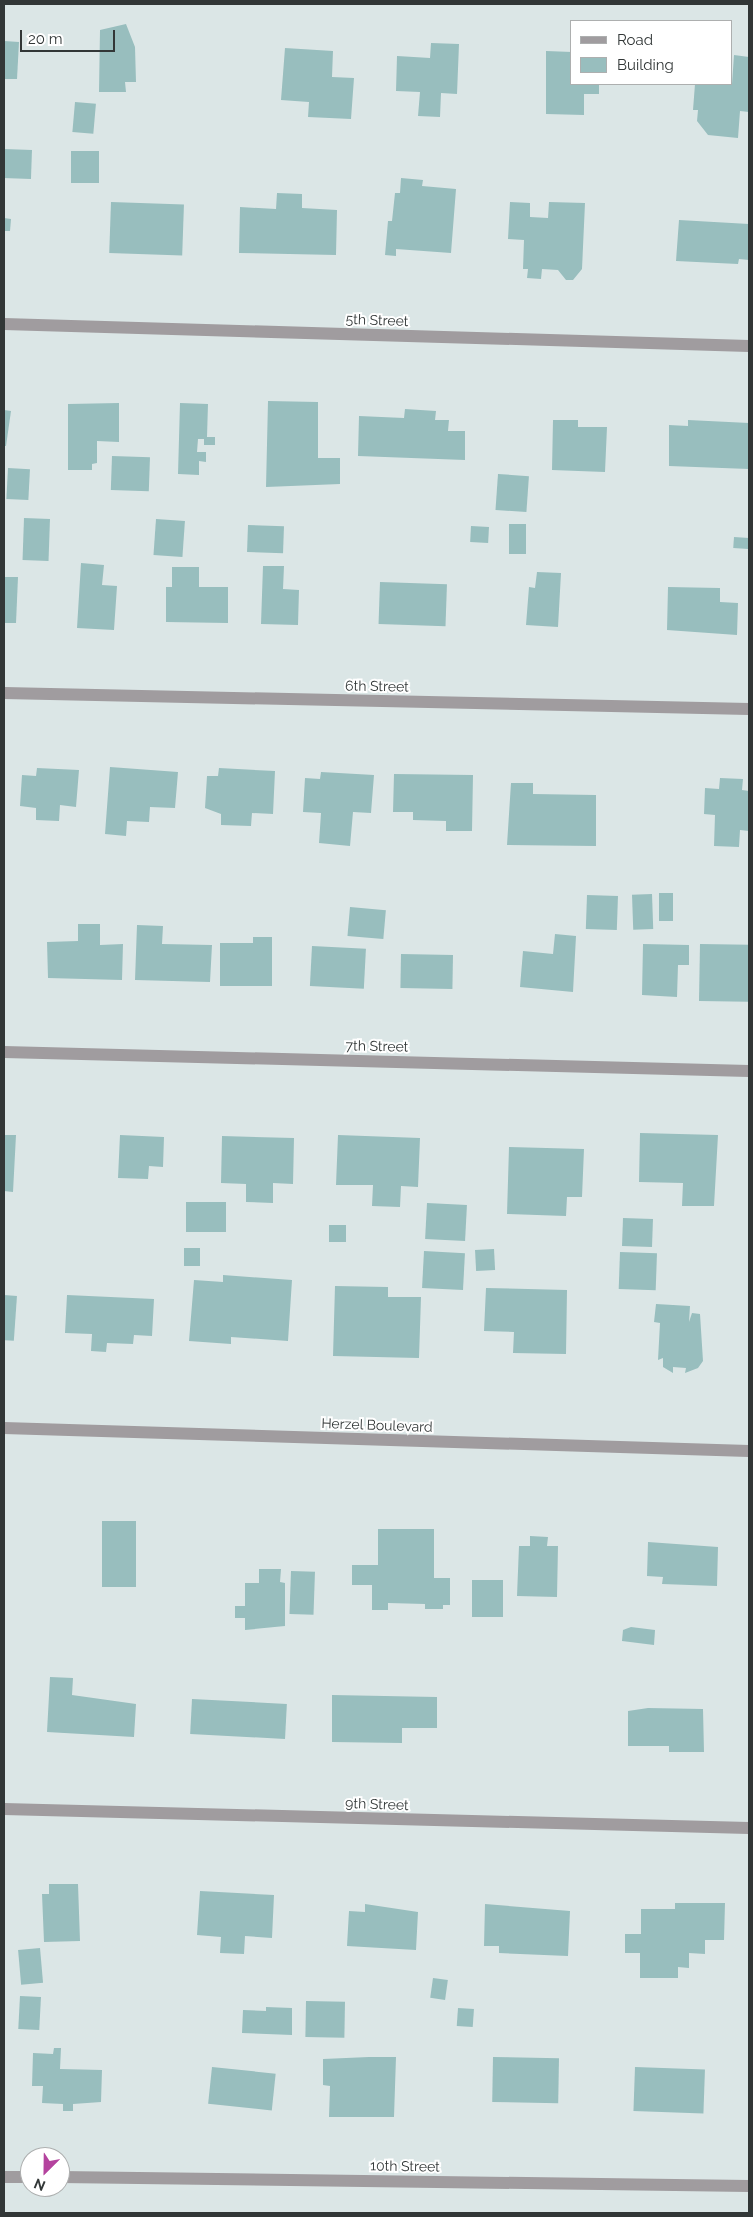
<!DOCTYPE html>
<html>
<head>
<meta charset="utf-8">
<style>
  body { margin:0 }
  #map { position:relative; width:753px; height:2217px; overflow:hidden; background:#dbe6e6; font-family:Raleway,sans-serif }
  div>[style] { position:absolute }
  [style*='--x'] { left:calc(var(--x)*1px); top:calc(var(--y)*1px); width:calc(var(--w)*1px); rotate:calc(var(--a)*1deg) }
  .building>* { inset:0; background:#98bebe; transform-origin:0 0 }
  .minor>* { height:12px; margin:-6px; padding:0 6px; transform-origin:6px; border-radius:6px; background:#a09c9f }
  span { translate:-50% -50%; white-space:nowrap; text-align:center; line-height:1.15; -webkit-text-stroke:4px #fff; paint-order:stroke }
  .street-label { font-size:14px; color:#323737 }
  .frame { position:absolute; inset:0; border:5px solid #323737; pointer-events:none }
  .legend { position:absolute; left:570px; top:20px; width:162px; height:65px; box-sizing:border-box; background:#fff; border:1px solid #adafaf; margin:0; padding:6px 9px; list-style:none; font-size:15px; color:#323737 }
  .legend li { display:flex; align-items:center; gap:10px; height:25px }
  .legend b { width:25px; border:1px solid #adafaf }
  .north { position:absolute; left:20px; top:2147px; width:50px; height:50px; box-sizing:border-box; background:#fff; border:1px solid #adafaf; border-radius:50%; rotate:203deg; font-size:14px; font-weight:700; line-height:20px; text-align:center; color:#323737 }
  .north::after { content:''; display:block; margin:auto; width:18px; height:22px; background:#b4439e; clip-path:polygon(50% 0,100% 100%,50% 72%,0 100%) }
  .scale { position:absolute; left:20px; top:30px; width:95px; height:22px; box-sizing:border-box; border:2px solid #323737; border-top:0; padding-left:6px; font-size:15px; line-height:18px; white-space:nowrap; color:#323737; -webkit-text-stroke:4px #fff; paint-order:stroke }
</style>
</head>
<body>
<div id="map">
  <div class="building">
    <i style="clip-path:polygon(126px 24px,135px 47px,136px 82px,125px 82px,126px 92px,99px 92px,100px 30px)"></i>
    <i style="clip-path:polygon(4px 41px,19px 42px,17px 79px,4px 79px)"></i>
    <i style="clip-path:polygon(431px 43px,459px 44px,457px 94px,441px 93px,440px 117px,418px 116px,420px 92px,396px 91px,397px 56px,430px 58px)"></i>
    <i style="clip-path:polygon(285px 48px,333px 51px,332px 77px,354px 78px,351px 119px,308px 117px,309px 102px,281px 100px)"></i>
    <i style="clip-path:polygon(546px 51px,572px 52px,572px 84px,599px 84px,599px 94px,584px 94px,584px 115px,546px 114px)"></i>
    <i style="clip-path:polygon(734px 55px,749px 57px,749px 112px,740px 111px,738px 138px,708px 135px,697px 121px,698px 110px,693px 110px,695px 84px,732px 84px)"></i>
    <i style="left:75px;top:102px;width:21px;height:30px;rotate:5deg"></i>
    <i style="left:4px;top:149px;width:28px;height:29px;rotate:2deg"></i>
    <i style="left:71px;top:151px;width:28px;height:32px"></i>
    <i style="clip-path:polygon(401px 178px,423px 180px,422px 186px,456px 189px,451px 253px,396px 249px,396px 256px,385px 255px,388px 221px,392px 221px,395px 193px,400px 193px)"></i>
    <i style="clip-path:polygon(277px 193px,302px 194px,302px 208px,337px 210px,336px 255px,239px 253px,240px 207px,276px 209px)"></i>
    <i style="left:111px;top:202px;width:73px;height:51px;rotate:2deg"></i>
    <i style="clip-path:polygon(510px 202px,530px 203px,530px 217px,548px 218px,549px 202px,585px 203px,582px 269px,573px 280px,566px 280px,558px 270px,542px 269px,541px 279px,527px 278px,528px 269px,523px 269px,524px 240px,508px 239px)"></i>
    <i style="clip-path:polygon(4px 218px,11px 219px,10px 231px,4px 231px)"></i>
    <i style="clip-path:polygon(679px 220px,749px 224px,749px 260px,739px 259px,738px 264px,676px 261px)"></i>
    <i style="clip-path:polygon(268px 401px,318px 402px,318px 458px,340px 458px,340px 484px,266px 487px)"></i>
    <i style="clip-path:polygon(119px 403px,119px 442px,97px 441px,97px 463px,92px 464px,92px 470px,68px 470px,68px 404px)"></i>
    <i style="clip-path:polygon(180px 403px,208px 404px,207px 437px,215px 437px,215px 445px,204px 445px,204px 439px,198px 439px,197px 452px,206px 452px,206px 462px,199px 461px,199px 475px,178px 474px)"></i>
    <i style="clip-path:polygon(405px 409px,436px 411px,435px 420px,449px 420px,448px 431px,465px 431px,465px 460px,358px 456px,359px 416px,404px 418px)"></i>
    <i style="clip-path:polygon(4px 410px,11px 411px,6px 446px,4px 446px)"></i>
    <i style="clip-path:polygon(553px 420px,578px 420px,578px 427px,607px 427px,605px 472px,552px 470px)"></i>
    <i style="clip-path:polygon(688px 420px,749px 423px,749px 469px,669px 466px,669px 425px,688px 426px)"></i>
    <i style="left:112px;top:456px;width:38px;height:34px;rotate:2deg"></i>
    <i style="left:8px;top:468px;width:22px;height:31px;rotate:3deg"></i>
    <i style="left:498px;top:474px;width:31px;height:36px;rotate:4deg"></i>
    <i style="left:24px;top:518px;width:26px;height:42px;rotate:2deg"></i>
    <i style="left:156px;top:519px;width:29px;height:36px;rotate:4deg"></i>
    <i style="left:509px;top:524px;width:17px;height:30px"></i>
    <i style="left:248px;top:525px;width:36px;height:27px;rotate:2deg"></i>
    <i style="left:471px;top:526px;width:18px;height:16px;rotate:3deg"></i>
    <i style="left:734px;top:537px;width:15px;height:11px;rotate:4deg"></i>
    <i style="clip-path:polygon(81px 563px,104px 565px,102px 585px,117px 586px,114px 630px,77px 628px)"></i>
    <i style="clip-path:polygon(263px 566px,284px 566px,283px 589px,299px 590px,298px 625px,261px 624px)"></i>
    <i style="clip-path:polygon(172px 567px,199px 567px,199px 587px,228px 587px,228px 623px,166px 622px,166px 587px,172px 587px)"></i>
    <i style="clip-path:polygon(537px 572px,561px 573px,558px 627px,526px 625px,529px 587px,535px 588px)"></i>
    <i style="clip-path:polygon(4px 577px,18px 577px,16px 623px,4px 623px)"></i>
    <i style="left:380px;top:582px;width:67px;height:42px;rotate:2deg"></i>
    <i style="clip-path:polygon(668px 587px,720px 588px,720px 602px,738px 603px,737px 635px,667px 630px)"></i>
    <i style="clip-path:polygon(110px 767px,178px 772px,175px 808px,150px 807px,149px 822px,127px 821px,126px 836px,105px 834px)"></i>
    <i style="clip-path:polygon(37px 768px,79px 770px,76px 807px,60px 805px,59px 821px,36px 820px,36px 808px,20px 806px,22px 775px,36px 776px)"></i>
    <i style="clip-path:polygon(219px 768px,275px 771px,273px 814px,252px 813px,251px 826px,221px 825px,221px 814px,205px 808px,207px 776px,218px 776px)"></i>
    <i style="clip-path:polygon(321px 772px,374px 775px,371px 813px,353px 812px,350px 846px,319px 843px,321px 813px,303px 812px,305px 778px,320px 779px)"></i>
    <i style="clip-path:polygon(394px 774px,473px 775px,472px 831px,446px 831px,446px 821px,413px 820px,413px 812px,393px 812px)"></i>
    <i style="clip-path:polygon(720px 778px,743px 779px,742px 790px,749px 791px,749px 831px,740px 830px,739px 847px,714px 846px,715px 815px,704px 814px,705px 788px,719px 789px)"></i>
    <i style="clip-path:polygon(511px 783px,533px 783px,533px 794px,596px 795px,596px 846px,507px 845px)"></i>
    <i style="left:659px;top:893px;width:14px;height:28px"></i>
    <i style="left:652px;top:894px;width:35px;height:20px;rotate:88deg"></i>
    <i style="left:587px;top:895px;width:31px;height:34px;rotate:2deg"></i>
    <i style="left:350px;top:907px;width:36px;height:29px;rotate:5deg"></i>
    <i style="clip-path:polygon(78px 924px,100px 924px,100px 945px,123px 944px,122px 980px,48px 978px,47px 942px,78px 941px)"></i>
    <i style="clip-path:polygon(137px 925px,163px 926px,162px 944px,212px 945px,210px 982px,135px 980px)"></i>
    <i style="clip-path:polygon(555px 934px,576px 936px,573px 992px,520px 987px,523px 951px,553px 954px)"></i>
    <i style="clip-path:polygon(253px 937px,272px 937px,272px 986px,220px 986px,220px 943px,253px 943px)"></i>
    <i style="clip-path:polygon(643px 944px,689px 945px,689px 965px,678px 965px,677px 997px,642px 995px)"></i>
    <i style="left:700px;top:944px;width:49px;height:57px;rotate:1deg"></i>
    <i style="left:312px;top:946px;width:54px;height:40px;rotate:3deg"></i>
    <i style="left:401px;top:954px;width:52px;height:34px;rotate:1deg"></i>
    <i style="clip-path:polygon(4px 1124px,5px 1135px,16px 1135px,13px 1192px,4px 1191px)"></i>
    <i style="clip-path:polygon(640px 1133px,718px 1135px,714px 1206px,682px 1206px,683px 1183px,639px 1182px)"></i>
    <i style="clip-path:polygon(120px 1135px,164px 1137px,163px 1167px,149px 1166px,148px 1179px,118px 1178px)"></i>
    <i style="clip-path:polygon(338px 1135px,420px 1138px,418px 1187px,401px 1186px,400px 1207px,372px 1206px,373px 1185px,336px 1185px)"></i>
    <i style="clip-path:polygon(222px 1136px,294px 1138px,293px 1184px,273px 1183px,273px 1203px,246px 1202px,246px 1184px,221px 1183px)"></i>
    <i style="clip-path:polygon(509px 1147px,584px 1149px,582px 1197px,567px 1197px,566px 1216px,507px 1214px)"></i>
    <i style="left:186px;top:1202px;width:40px;height:30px"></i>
    <i style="left:427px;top:1203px;width:40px;height:36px;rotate:3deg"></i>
    <i style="left:623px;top:1218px;width:30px;height:28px;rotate:2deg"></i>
    <i style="left:329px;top:1225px;width:17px;height:17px"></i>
    <i style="left:200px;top:1248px;width:18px;height:16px;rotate:90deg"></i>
    <i style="left:494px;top:1249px;width:21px;height:19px;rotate:87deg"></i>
    <i style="left:424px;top:1251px;width:41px;height:37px;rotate:3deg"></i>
    <i style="left:620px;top:1252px;width:37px;height:37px;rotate:2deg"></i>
    <i style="clip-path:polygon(223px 1275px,292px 1280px,288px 1341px,231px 1337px,231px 1344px,189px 1341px,194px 1280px,223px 1282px)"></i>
    <i style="clip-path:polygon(335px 1286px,388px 1287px,388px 1297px,421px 1297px,419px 1358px,333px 1356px)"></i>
    <i style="clip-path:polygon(486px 1288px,567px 1290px,566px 1354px,513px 1353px,514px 1332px,484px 1331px)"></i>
    <i style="left:4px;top:1295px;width:13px;height:45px;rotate:4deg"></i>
    <i style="clip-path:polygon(67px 1295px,154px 1299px,152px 1336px,134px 1335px,133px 1344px,107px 1343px,106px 1352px,91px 1351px,92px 1334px,65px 1333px)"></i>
    <i style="clip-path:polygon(656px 1304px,690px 1306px,689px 1322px,692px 1313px,700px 1314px,703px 1361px,698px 1368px,685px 1373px,686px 1368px,673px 1367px,673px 1373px,663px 1367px,663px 1358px,658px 1360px,660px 1323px,654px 1322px)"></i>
    <i style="left:102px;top:1521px;width:34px;height:66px"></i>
    <i style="clip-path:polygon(378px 1529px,434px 1529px,434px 1578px,450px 1578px,450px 1605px,443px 1605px,443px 1609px,425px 1609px,425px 1604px,388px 1603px,388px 1610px,372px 1610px,372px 1585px,352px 1585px,352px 1565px,378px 1565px)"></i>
    <i style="clip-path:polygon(530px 1536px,548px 1537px,547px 1546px,558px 1546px,557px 1597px,517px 1596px,519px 1546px,530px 1546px)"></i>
    <i style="clip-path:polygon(648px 1542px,718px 1547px,717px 1586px,662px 1584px,663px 1577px,647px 1576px)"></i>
    <i style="clip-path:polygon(259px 1569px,281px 1569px,280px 1582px,285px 1583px,285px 1626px,245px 1630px,245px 1618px,235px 1618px,235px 1606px,245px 1606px,245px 1583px,259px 1583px)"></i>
    <i style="left:291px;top:1571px;width:24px;height:43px;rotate:2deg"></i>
    <i style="left:472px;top:1580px;width:31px;height:37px"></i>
    <i style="clip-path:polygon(631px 1627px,655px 1630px,654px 1645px,622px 1641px,623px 1630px)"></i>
    <i style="clip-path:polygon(50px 1677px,73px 1678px,72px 1695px,136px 1704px,134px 1737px,47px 1732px)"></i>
    <i style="clip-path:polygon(332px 1695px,437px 1697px,437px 1728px,402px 1728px,402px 1743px,332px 1742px)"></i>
    <i style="left:192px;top:1699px;width:95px;height:35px;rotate:3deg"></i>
    <i style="clip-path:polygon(648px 1708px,703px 1709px,704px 1752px,669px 1752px,669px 1746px,628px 1746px,628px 1711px)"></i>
    <i style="clip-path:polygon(49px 1884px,78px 1884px,80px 1941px,44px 1942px,42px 1894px,49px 1894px)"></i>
    <i style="clip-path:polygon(200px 1891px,274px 1895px,272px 1938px,245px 1936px,244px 1954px,220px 1953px,221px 1937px,197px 1935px)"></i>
    <i style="clip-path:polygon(675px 1903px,725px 1903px,724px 1940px,705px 1940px,705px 1954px,689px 1953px,689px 1968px,678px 1967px,678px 1978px,640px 1978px,640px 1953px,625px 1953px,625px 1934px,641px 1934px,641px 1909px,675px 1909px)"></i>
    <i style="clip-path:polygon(365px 1904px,418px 1912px,416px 1950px,347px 1946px,349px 1911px,365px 1912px)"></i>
    <i style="clip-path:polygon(485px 1904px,570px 1911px,568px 1956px,499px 1953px,499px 1946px,484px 1946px)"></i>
    <i style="left:40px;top:1948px;width:35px;height:22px;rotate:85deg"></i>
    <i style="left:433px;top:1978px;width:15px;height:20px;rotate:8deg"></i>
    <i style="left:20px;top:1996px;width:21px;height:33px;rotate:3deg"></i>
    <i style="left:306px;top:2001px;width:39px;height:36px;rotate:1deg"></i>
    <i style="clip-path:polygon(266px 2007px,292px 2008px,292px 2035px,242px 2033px,243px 2010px,266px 2011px)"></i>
    <i style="left:458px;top:2008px;width:16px;height:18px;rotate:4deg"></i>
    <i style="clip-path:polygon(54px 2048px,61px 2048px,60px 2069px,102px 2070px,101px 2102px,73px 2104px,73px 2111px,63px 2111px,63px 2104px,42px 2103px,43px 2086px,32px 2086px,33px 2053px,53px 2054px)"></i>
    <i style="clip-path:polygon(369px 2057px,396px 2057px,394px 2117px,329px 2117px,330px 2086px,323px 2085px,323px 2059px)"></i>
    <i style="left:493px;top:2057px;width:66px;height:45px;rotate:1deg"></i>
    <i style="left:212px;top:2067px;width:64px;height:37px;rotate:6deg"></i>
    <i style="left:635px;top:2067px;width:70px;height:44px;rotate:2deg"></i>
  </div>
  <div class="minor">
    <i style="--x:4;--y:324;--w:745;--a:1.69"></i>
    <i style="--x:4;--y:693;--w:745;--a:1.23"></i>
    <i style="--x:4;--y:1052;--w:745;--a:1.46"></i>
    <i style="--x:4;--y:1428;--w:745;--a:1.77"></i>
    <i style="--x:4;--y:1809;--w:745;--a:1.46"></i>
    <i style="--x:4;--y:2177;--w:26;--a:0"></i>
    <i style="--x:60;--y:2177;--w:689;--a:0.75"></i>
  </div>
  <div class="street-label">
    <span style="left:377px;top:320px;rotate:2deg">5th Street</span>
    <span style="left:377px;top:686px;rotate:1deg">6th Street</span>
    <span style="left:377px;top:1046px;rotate:1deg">7th Street</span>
    <span style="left:377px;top:1425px;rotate:2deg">Herzel Boulevard</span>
    <span style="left:377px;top:1804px;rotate:2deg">9th Street</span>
    <span style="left:405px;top:2166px;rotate:1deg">10th Street</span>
  </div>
  <div class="frame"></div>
  <ul class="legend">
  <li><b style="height:6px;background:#a09c9f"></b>Road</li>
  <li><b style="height:14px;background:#98bebe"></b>Building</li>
  </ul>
  <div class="north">N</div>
  <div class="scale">20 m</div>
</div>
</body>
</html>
